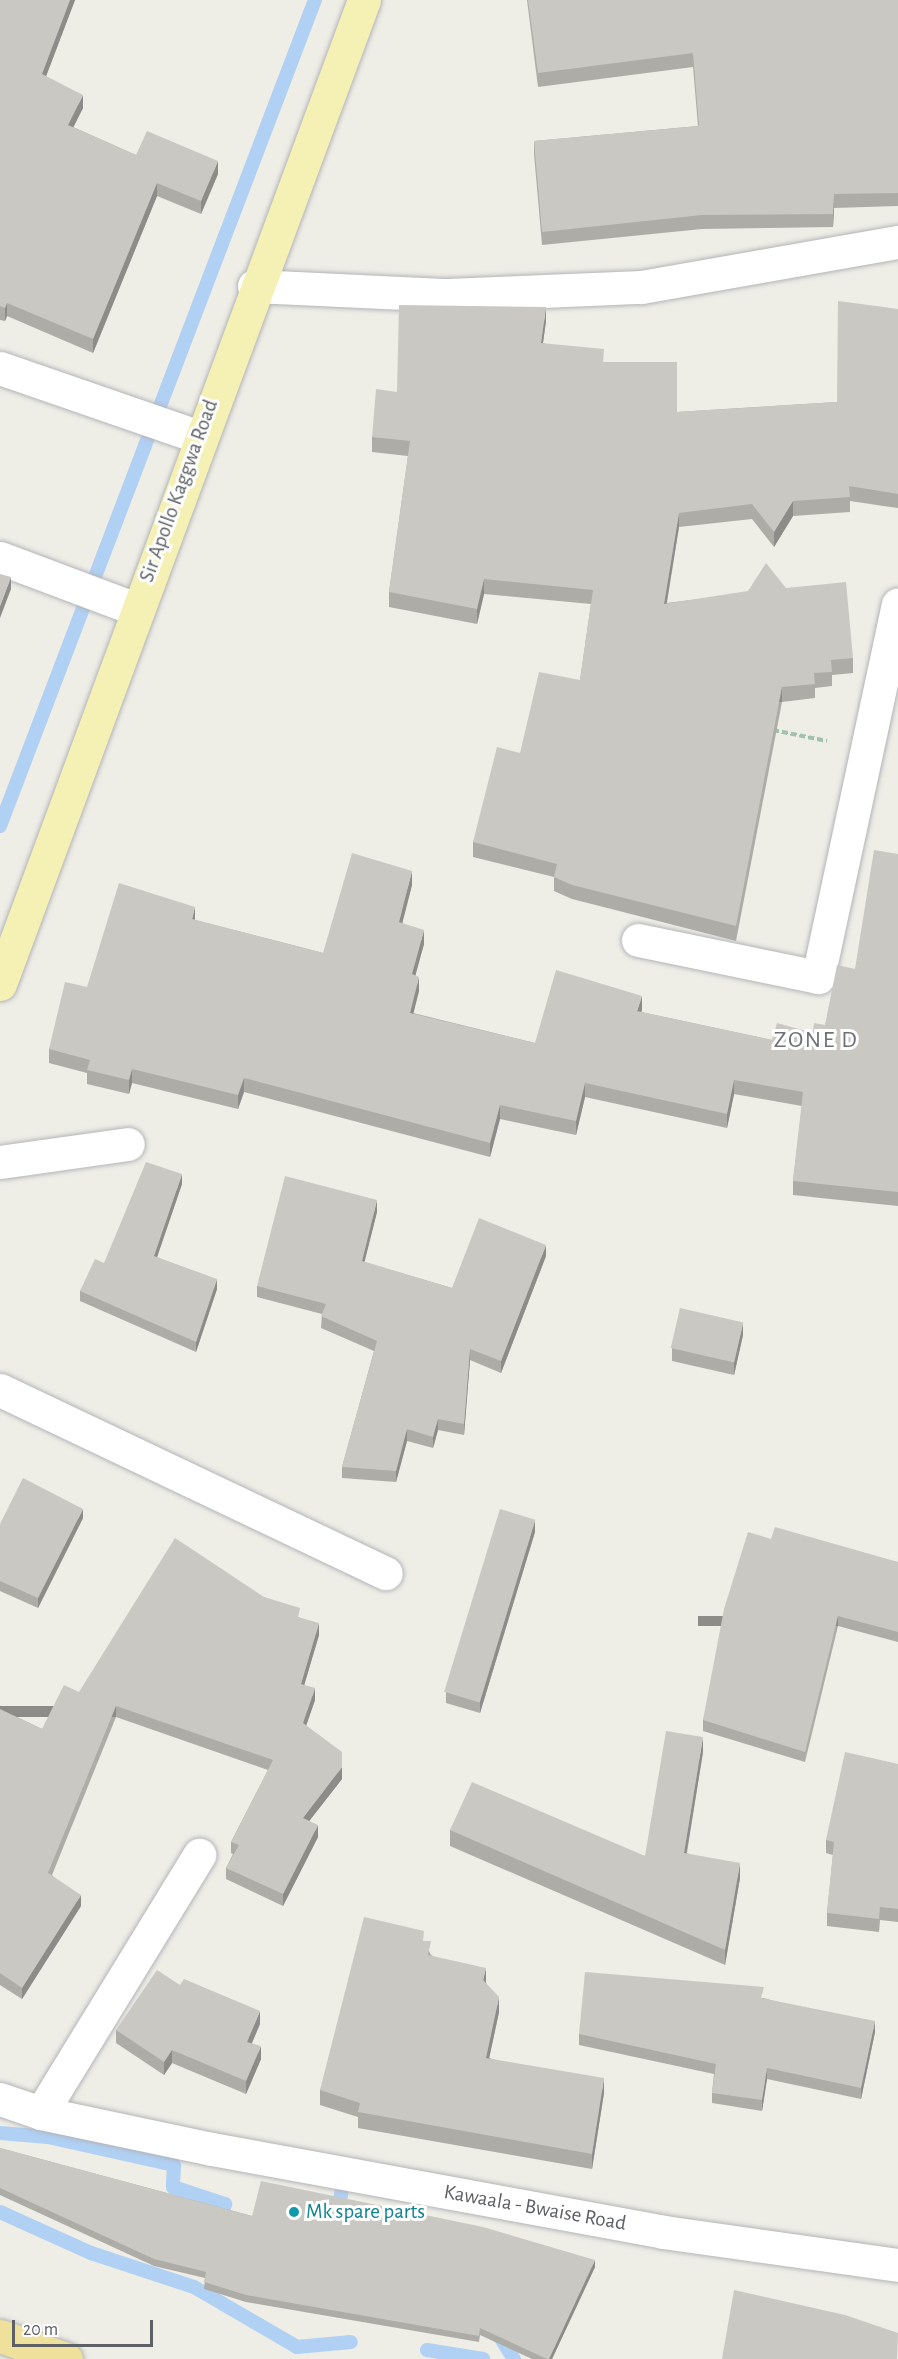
<!DOCTYPE html>
<html>
<head>
<meta charset="utf-8">
<style>
  body { margin:0 }
  #map { position:relative; width:898px; height:2359px; overflow:hidden; background:#eeede6; font-family:"Alegreya Sans",sans-serif }
  div>[style] { position:absolute }
  [style*='--x'] { left:calc(var(--x)*1px); top:calc(var(--y)*1px); width:calc(var(--w)*1px); rotate:calc(var(--a)*1deg) }
  .stream>* { height:14px; margin:-7px; padding:0 7px; transform-origin:7px; border-radius:7px; background:#b0d0f4 }
  .path>* { height:4px; margin-top:-2px; transform-origin:0; background:repeating-linear-gradient(90deg,#a0c2ac 0 6px,transparent 0 9px) }
  .roads { filter:drop-shadow(0 0 2px #b3b5b9) drop-shadow(0 0 2px #b3b5b9) }
  .minor>* { height:33px; margin:-16.5px; padding:0 16.5px; transform-origin:16.5px; border-radius:16.5px; background:#fff }
  .major>* { height:33px; margin:-16.5px; padding:0 16.5px; transform-origin:16.5px; border-radius:16.5px; background:#f5f0b4 }
  .highway>* { height:33px; margin:-16.5px; padding:0 16.5px; transform-origin:16.5px; border-radius:16.5px; background:#efe19b }
  .wall>* { inset:0; background:#adaca7 }
  .shaded-wall>* { inset:0; background:#8d8c88; transform-origin:0 0 }
  .building>* { inset:0; background:#c9c8c2; transform-origin:0 0 }
  .dots>* { width:16px; height:16px; translate:-50% -50%; box-sizing:border-box; border:3px solid #fff; border-radius:50% }
  span { translate:-50% -50%; white-space:nowrap; text-align:center; line-height:1.15; -webkit-text-stroke:6px #fff; paint-order:stroke }
  .street-label { font-size:21px; color:#5d6064 }
  .culture-label { font-size:21px; color:#0d838f }
  .left { translate:0 -50%; text-align:left }
  .quarter-label { font-size:24px; color:#6f7276; letter-spacing:1.5px }
  .scale { position:absolute; left:12px; top:2320px; width:141px; height:27px; box-sizing:border-box; border:3px solid #5d6064; border-top:0; padding-left:8px; font-size:18px; line-height:21px; white-space:nowrap; color:#5d6064; -webkit-text-stroke:4px #fff; paint-order:stroke }
</style>
</head>
<body>
<div id="map">
  <div class="stream">
    <i style="--x:0;--y:826;--w:884;--a:-69.13"></i>
    <i style="--x:0;--y:2133;--w:48;--a:4.8"></i>
    <i style="--x:48;--y:2137;--w:129;--a:12.5"></i>
    <i style="--x:174;--y:2165;--w:22;--a:93"></i>
    <i style="--x:173;--y:2187;--w:55;--a:18.1"></i>
    <i style="--x:225;--y:2204;--w:21;--a:107"></i>
    <i style="--x:0;--y:2212;--w:100;--a:24.3"></i>
    <i style="--x:91;--y:2253;--w:108;--a:18.3"></i>
    <i style="--x:194;--y:2287;--w:119;--a:30.2"></i>
    <i style="--x:297;--y:2347;--w:54;--a:-5.3"></i>
    <i style="--x:338;--y:2216;--w:28;--a:-82"></i>
    <i style="--x:497;--y:2332;--w:32;--a:58"></i>
    <i style="--x:427;--y:2350;--w:57;--a:9.1"></i>
  </div>
  <div class="path">
    <i style="--x:773;--y:730;--w:55;--a:11.5"></i>
  </div>
  <div class="roads">
    <div class="minor">
      <i style="--x:254;--y:286;--w:194;--a:2.7"></i>
      <i style="--x:448;--y:295;--w:194;--a:-2.4"></i>
      <i style="--x:642;--y:287;--w:260;--a:-10"></i>
      <i style="--x:0;--y:368;--w:211;--a:19.1"></i>
      <i style="--x:0;--y:558;--w:145;--a:20.6"></i>
      <i style="--x:638;--y:940;--w:184;--a:11.6"></i>
      <i style="--x:818;--y:977;--w:381;--a:-77.9"></i>
      <i style="--x:0;--y:1162;--w:129;--a:-8"></i>
      <i style="--x:0;--y:1390;--w:427;--a:25.4"></i>
      <i style="--x:0;--y:2099;--w:43;--a:18.9"></i>
      <i style="--x:41;--y:2113;--w:175;--a:11.9"></i>
      <i style="--x:212;--y:2149;--w:459;--a:10.4"></i>
      <i style="--x:663;--y:2232;--w:237;--a:8"></i>
      <i style="--x:41;--y:2113;--w:303;--a:-58.5"></i>
    </div>
    <div class="major">
      <i style="--x:0;--y:984;--w:1049;--a:-69.7"></i>
    </div>
    <div class="highway">
      <i style="--x:0;--y:2336;--w:70;--a:19.2"></i>
    </div>
  </div>
  <div class="wall">
    <i style="clip-path:polygon(0 0,75px 0,46px 76px,83px 108px,73px 127px,136px 155px,218px 174px,201px 214px,157px 196px,93px 353px,7px 316px,5px 321px,0 320px)"></i>
    <i style="clip-path:polygon(527px 0,898px 0,898px 206px,834px 208px,833px 227px,702px 229px,542px 245px,534px 154px,534px 141px,698px 126px,693px 67px,538px 87px)"></i>
    <i style="clip-path:polygon(898px 309px,898px 508px,850px 501px,850px 512px,793px 516px,774px 547px,752px 519px,679px 527px,667px 603px,786px 588px,853px 658px,853px 673px,832px 675px,832px 686px,815px 688px,815px 698px,782px 702px,736px 941px,572px 899px,554px 891px,554px 877px,473px 857px,473px 842px,520px 753px,580px 680px,591px 604px,484px 594px,477px 624px,389px 607px,389px 592px,408px 456px,372px 452px,372px 437px,397px 392px,546px 321px,543px 343px,604px 362px,677px 412px,837px 402px)"></i>
    <i style="clip-path:polygon(898px 854px,898px 1206px,793px 1195px,793px 1181px,802px 1106px,734px 1094px,727px 1128px,585px 1097px,576px 1135px,500px 1119px,490px 1157px,244px 1092px,238px 1109px,132px 1083px,129px 1094px,87px 1084px,87px 1073px,49px 1063px,49px 1049px,87px 987px,195px 920px,323px 953px,412px 885px,402px 923px,424px 944px,415px 975px,419px 991px,413px 1013px,535px 1043px,642px 1010px,641px 1012px,772px 1040px,813px 1033px,825px 1025px,855px 969px)"></i>
    <i style="clip-path:polygon(182px 1184px,157px 1257px,217px 1289px,196px 1352px,80px 1301px,80px 1291px,104px 1263px)"></i>
    <i style="clip-path:polygon(377px 1212px,364px 1262px,452px 1288px,546px 1256px,501px 1373px,470px 1360px,464px 1435px,438px 1430px,433px 1448px,407px 1441px,396px 1482px,342px 1478px,342px 1467px,374px 1351px,321px 1328px,322px 1314px,257px 1297px,257px 1286px)"></i>
    <i style="clip-path:polygon(743px 1335px,734px 1375px,672px 1361px,672px 1348px)"></i>
    <i style="clip-path:polygon(83px 1518px,38px 1608px,0 1591px,0 1524px)"></i>
    <i style="clip-path:polygon(535px 1532px,480px 1713px,446px 1703px,446px 1692px)"></i>
    <i style="clip-path:polygon(771px 1539px,898px 1562px,898px 1642px,838px 1626px,805px 1762px,703px 1731px,703px 1720px)"></i>
    <i style="clip-path:polygon(264px 1597px,300px 1618px,319px 1635px,304px 1685px,315px 1700px,306px 1725px,342px 1779px,309px 1821px,318px 1837px,283px 1906px,226px 1879px,226px 1868px,233px 1854px,231px 1853px,231px 1842px,268px 1770px,116px 1717px,52px 1875px,81px 1906px,22px 1999px,0 1985px,0 1709px,42px 1729px,79px 1692px)"></i>
    <i style="clip-path:polygon(703px 1752px,687px 1853px,740px 1878px,725px 1965px,450px 1846px,450px 1830px,645px 1856px)"></i>
    <i style="clip-path:polygon(898px 1764px,898px 1922px,880px 1920px,879px 1932px,827px 1926px,827px 1913px,833px 1855px,826px 1853px,826px 1840px)"></i>
    <i style="clip-path:polygon(424px 1941px,431px 1955px,486px 1983px,499px 2012px,489px 2058px,604px 2093px,592px 2169px,358px 2128px,358px 2117px,320px 2105px,320px 2090px)"></i>
    <i style="clip-path:polygon(764px 1998px,875px 2032px,861px 2099px,767px 2079px,762px 2111px,712px 2103px,712px 2093px,714px 2074px,579px 2045px,579px 2034px)"></i>
    <i style="clip-path:polygon(260px 2024px,252px 2043px,261px 2059px,246px 2094px,172px 2063px,164px 2075px,116px 2043px,116px 2030px)"></i>
    <i style="clip-path:polygon(0 2148px,252px 2216px,595px 2267px,552px 2359px,532px 2359px,480px 2335px,479px 2342px,246px 2302px,204px 2289px,205px 2278px,154px 2266px,0 2195px)"></i>
  </div>
  <div class="shaded-wall">
    <i style="clip-path:polygon(70px 0,75px 0,42px 87px,42px 74px)"></i>
    <i style="clip-path:polygon(83px 95px,83px 108px,68px 138px,68px 125px)"></i>
    <i style="clip-path:polygon(218px 161px,218px 174px,201px 214px,201px 201px)"></i>
    <i style="clip-path:polygon(157px 183px,157px 196px,93px 353px,93px 339px)"></i>
    <i style="clip-path:polygon(834px 194px,834px 208px,833px 227px,833px 214px)"></i>
    <i style="clip-path:polygon(7px 303px,7px 316px,5px 321px,5px 308px)"></i>
    <i style="clip-path:polygon(546px 307px,546px 321px,541px 357px,541px 343px)"></i>
    <i style="clip-path:polygon(793px 501px,793px 516px,774px 547px,774px 532px)"></i>
    <i style="clip-path:polygon(679px 513px,679px 527px,664px 618px,664px 604px)"></i>
    <i style="clip-path:polygon(11px 577px,11px 589px,0 618px,0 606px)"></i>
    <i style="clip-path:polygon(484px 579px,484px 594px,477px 624px,477px 609px)"></i>
    <i style="left:782px;top:687px;width:15px;height:243px;rotate:90deg"></i>
    <i style="clip-path:polygon(412px 871px,412px 885px,399px 936px,399px 922px)"></i>
    <i style="clip-path:polygon(195px 907px,195px 921px,192px 919px)"></i>
    <i style="clip-path:polygon(424px 930px,424px 944px,412px 988px,412px 974px)"></i>
    <i style="clip-path:polygon(419px 977px,419px 991px,410px 1027px,410px 1013px)"></i>
    <i style="clip-path:polygon(642px 996px,642px 1010px,637px 1025px,637px 1011px)"></i>
    <i style="clip-path:polygon(132px 1069px,132px 1083px,129px 1094px,129px 1080px)"></i>
    <i style="clip-path:polygon(244px 1078px,244px 1092px,238px 1109px,238px 1095px)"></i>
    <i style="clip-path:polygon(734px 1080px,734px 1094px,727px 1128px,727px 1114px)"></i>
    <i style="clip-path:polygon(585px 1083px,585px 1097px,576px 1135px,576px 1121px)"></i>
    <i style="clip-path:polygon(500px 1105px,500px 1119px,490px 1157px,490px 1143px)"></i>
    <i style="clip-path:polygon(182px 1174px,182px 1184px,154px 1266px,154px 1256px)"></i>
    <i style="clip-path:polygon(377px 1200px,377px 1212px,362px 1272px,362px 1261px)"></i>
    <i style="clip-path:polygon(546px 1245px,546px 1256px,501px 1373px,501px 1361px)"></i>
    <i style="clip-path:polygon(217px 1279px,217px 1289px,196px 1352px,196px 1342px)"></i>
    <i style="clip-path:polygon(743px 1322px,743px 1335px,734px 1375px,734px 1362px)"></i>
    <i style="clip-path:polygon(470px 1349px,470px 1360px,464px 1435px,464px 1424px)"></i>
    <i style="clip-path:polygon(438px 1419px,438px 1430px,433px 1448px,433px 1437px)"></i>
    <i style="clip-path:polygon(407px 1429px,407px 1441px,396px 1482px,396px 1471px)"></i>
    <i style="clip-path:polygon(83px 1509px,83px 1518px,38px 1608px,38px 1598px)"></i>
    <i style="clip-path:polygon(535px 1520px,535px 1532px,480px 1713px,480px 1702px)"></i>
    <i style="left:838px;top:1616px;width:10px;height:140px;rotate:90deg"></i>
    <i style="clip-path:polygon(319px 1623px,319px 1635px,301px 1696px,301px 1684px)"></i>
    <i style="clip-path:polygon(315px 1688px,315px 1700px,303px 1735px,303px 1723px)"></i>
    <i style="left:116px;top:1706px;width:11px;height:180px;rotate:90deg"></i>
    <i style="clip-path:polygon(703px 1737px,703px 1752px,684px 1868px,684px 1853px)"></i>
    <i style="clip-path:polygon(342px 1767px,342px 1779px,303px 1829px,303px 1818px)"></i>
    <i style="clip-path:polygon(318px 1825px,318px 1837px,283px 1906px,283px 1894px)"></i>
    <i style="clip-path:polygon(740px 1863px,740px 1878px,725px 1965px,725px 1950px)"></i>
    <i style="clip-path:polygon(81px 1895px,81px 1906px,22px 1999px,22px 1988px)"></i>
    <i style="clip-path:polygon(486px 1968px,486px 1984px,483px 1980px)"></i>
    <i style="clip-path:polygon(499px 1997px,499px 2012px,486px 2073px,486px 2058px)"></i>
    <i style="clip-path:polygon(260px 2011px,260px 2024px,247px 2054px,247px 2042px)"></i>
    <i style="clip-path:polygon(875px 2021px,875px 2032px,861px 2099px,861px 2088px)"></i>
    <i style="clip-path:polygon(261px 2046px,261px 2059px,246px 2094px,246px 2081px)"></i>
    <i style="clip-path:polygon(172px 2050px,172px 2063px,164px 2075px,164px 2062px)"></i>
    <i style="clip-path:polygon(767px 2068px,767px 2079px,762px 2111px,762px 2100px)"></i>
    <i style="clip-path:polygon(604px 2078px,604px 2093px,592px 2169px,592px 2154px)"></i>
    <i style="clip-path:polygon(595px 2260px,595px 2267px,552px 2359px,549px 2359px)"></i>
  </div>
  <div class="building">
    <i style="clip-path:polygon(0 0,70px 0,42px 74px,83px 95px,68px 125px,136px 155px,147px 131px,218px 161px,201px 201px,157px 183px,93px 339px,7px 303px,5px 308px,0 306px)"></i>
    <i style="clip-path:polygon(528px 0,898px 0,898px 193px,834px 194px,833px 214px,702px 215px,542px 232px,534px 141px,699px 126px,693px 53px,538px 73px)"></i>
    <i style="clip-path:polygon(838px 301px,898px 309px,898px 494px,849px 486px,850px 497px,793px 501px,774px 532px,752px 504px,679px 513px,664px 604px,748px 591px,766px 563px,786px 588px,846px 582px,853px 658px,831px 660px,832px 672px,814px 673px,815px 684px,782px 687px,736px 926px,572px 885px,554px 877px,557px 864px,473px 842px,497px 747px,520px 753px,539px 672px,580px 680px,593px 590px,484px 579px,477px 609px,389px 592px,410px 441px,372px 437px,376px 389px,397px 392px,399px 305px,546px 307px,541px 343px,604px 349px,603px 362px,677px 362px,677px 412px,837px 402px)"></i>
    <i style="clip-path:polygon(0 574px,11px 577px,0 606px)"></i>
    <i style="clip-path:polygon(874px 850px,898px 854px,898px 1192px,793px 1181px,803px 1092px,734px 1080px,727px 1114px,585px 1083px,576px 1121px,500px 1105px,490px 1143px,244px 1078px,238px 1095px,132px 1069px,129px 1080px,87px 1070px,90px 1060px,49px 1049px,65px 982px,87px 987px,119px 883px,195px 907px,192px 919px,323px 953px,352px 853px,412px 871px,399px 922px,424px 930px,412px 974px,419px 977px,410px 1013px,535px 1043px,556px 970px,642px 996px,637px 1011px,772px 1040px,777px 1023px,813px 1033px,814px 1023px,825px 1025px,837px 965px,855px 969px)"></i>
    <i style="clip-path:polygon(146px 1162px,182px 1174px,154px 1256px,217px 1279px,196px 1342px,80px 1291px,95px 1259px,104px 1263px)"></i>
    <i style="clip-path:polygon(285px 1176px,377px 1200px,362px 1261px,452px 1288px,479px 1218px,546px 1245px,501px 1361px,470px 1349px,464px 1424px,438px 1419px,433px 1437px,407px 1429px,396px 1471px,342px 1467px,377px 1341px,321px 1316px,326px 1304px,257px 1286px)"></i>
    <i style="left:680px;top:1308px;width:65px;height:41px;rotate:13deg"></i>
    <i style="clip-path:polygon(23px 1478px,83px 1509px,38px 1598px,0 1581px,0 1524px)"></i>
    <i style="left:500px;top:1509px;width:37px;height:191px;rotate:17deg"></i>
    <i style="clip-path:polygon(775px 1527px,898px 1562px,898px 1632px,838px 1616px,805px 1752px,703px 1720px,724px 1609px,748px 1532px,771px 1539px)"></i>
    <i style="clip-path:polygon(175px 1538px,264px 1597px,300px 1608px,298px 1617px,319px 1623px,301px 1684px,315px 1688px,303px 1723px,342px 1752px,342px 1767px,303px 1818px,318px 1825px,283px 1894px,226px 1868px,239px 1845px,231px 1842px,273px 1760px,116px 1706px,48px 1873px,81px 1895px,22px 1988px,0 1973px,0 1709px,42px 1729px,64px 1685px,79px 1692px)"></i>
    <i style="clip-path:polygon(666px 1731px,703px 1737px,684px 1853px,740px 1863px,725px 1950px,450px 1830px,472px 1782px,645px 1856px)"></i>
    <i style="clip-path:polygon(845px 1752px,898px 1764px,898px 1909px,880px 1907px,879px 1919px,827px 1913px,834px 1842px,826px 1840px)"></i>
    <i style="clip-path:polygon(364px 1917px,424px 1931px,423px 1941px,431px 1941px,428px 1955px,486px 1968px,483px 1980px,499px 1997px,486px 2058px,604px 2078px,592px 2154px,358px 2112px,360px 2103px,320px 2090px)"></i>
    <i style="clip-path:polygon(157px 1970px,180px 1985px,184px 1979px,260px 2011px,247px 2042px,261px 2046px,246px 2081px,172px 2050px,164px 2062px,116px 2030px)"></i>
    <i style="clip-path:polygon(585px 1972px,764px 1987px,761px 1998px,875px 2021px,861px 2088px,767px 2068px,762px 2100px,712px 2093px,716px 2064px,579px 2034px)"></i>
    <i style="clip-path:polygon(0 2148px,252px 2216px,261px 2181px,483px 2227px,595px 2260px,549px 2359px,547px 2359px,480px 2328px,479px 2336px,246px 2295px,204px 2282px,206px 2272px,154px 2259px,0 2188px)"></i>
    <i style="clip-path:polygon(734px 2290px,845px 2315px,898px 2333px,897px 2359px,722px 2359px)"></i>
  </div>
  <div class="dots">
    <i style="left:294px;top:2212px;background:#0f9aa8"></i>
  </div>
  <div class="street-label">
    <span style="left:179px;top:491px;rotate:-70deg">Sir Apollo Kaggwa Road</span>
    <span style="left:535px;top:2208px;rotate:10deg">Kawaala - Bwaise Road</span>
  </div>
  <div class="culture-label">
    <span class="left" style="left:306px;top:2212px">Mk spare parts</span>
  </div>
  <div class="quarter-label">
    <span style="left:816px;top:1041px">ZONE D</span>
  </div>
  <div class="scale">20 m</div>
</div>
</body>
</html>
